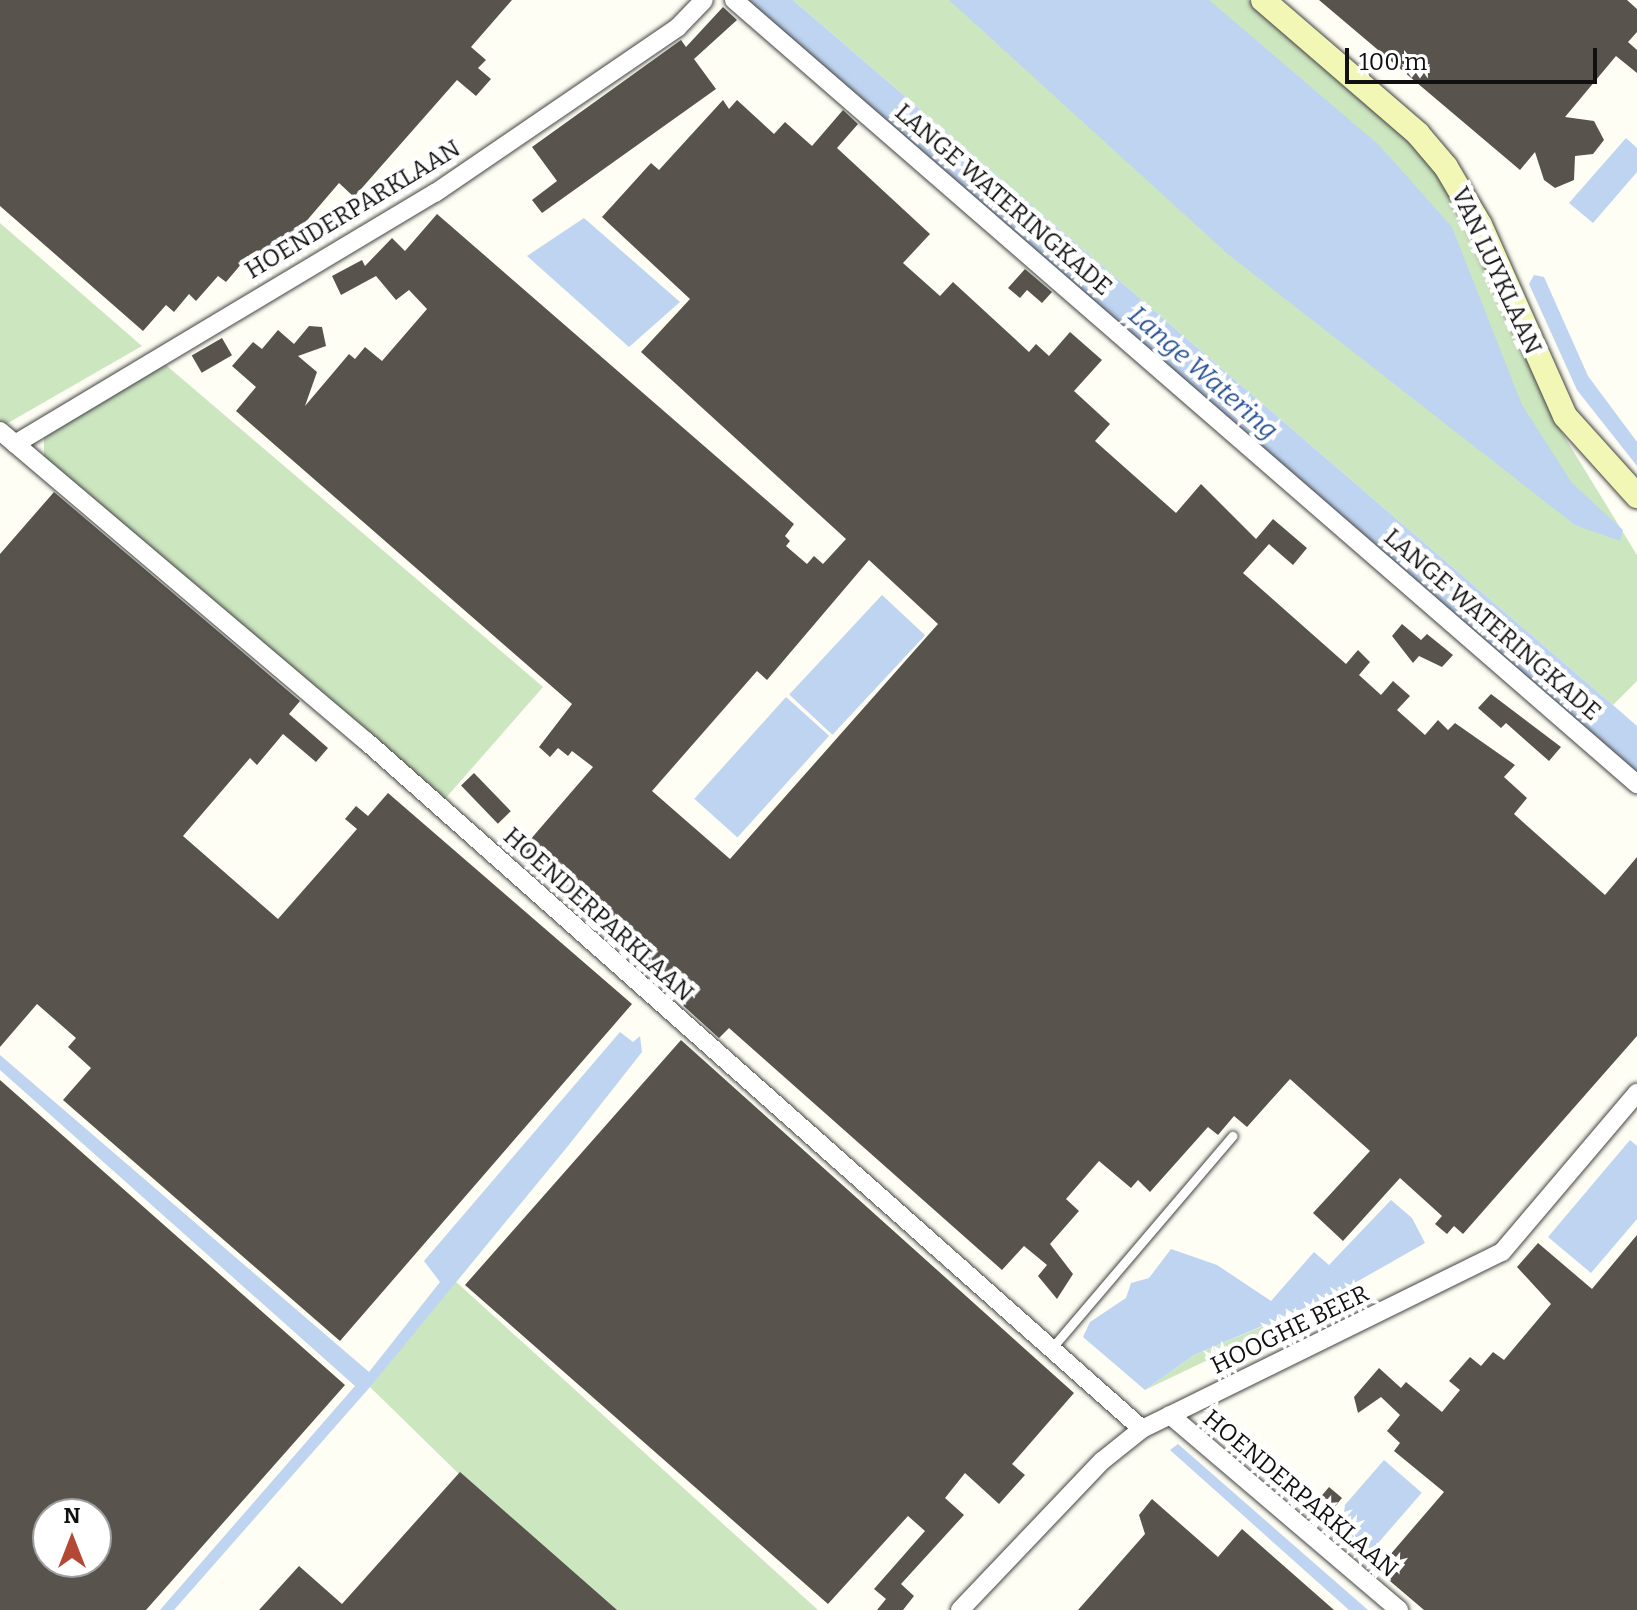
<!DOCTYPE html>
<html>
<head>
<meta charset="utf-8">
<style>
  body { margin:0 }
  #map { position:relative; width:1637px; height:1610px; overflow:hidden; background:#fefef4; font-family:Bitter,serif }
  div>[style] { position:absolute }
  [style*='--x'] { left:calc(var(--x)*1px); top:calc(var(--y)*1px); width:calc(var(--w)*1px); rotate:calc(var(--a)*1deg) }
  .green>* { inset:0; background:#cce6c0 }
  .water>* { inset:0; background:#bed4f0; transform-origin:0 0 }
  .building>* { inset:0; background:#58534d; transform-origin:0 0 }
  .roads { filter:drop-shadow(0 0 2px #434343) drop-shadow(0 0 2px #434343) }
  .lane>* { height:9px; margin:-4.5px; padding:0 4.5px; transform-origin:4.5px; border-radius:4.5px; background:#fff }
  .street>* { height:18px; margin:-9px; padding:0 9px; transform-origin:9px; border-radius:9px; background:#fff }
  .secondary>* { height:24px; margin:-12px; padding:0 12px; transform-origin:12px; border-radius:12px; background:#f2f7b6 }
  span { translate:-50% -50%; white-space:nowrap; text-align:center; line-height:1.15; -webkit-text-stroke:8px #fff; paint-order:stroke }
  .street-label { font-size:24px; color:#101010 }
  .water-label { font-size:26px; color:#254f96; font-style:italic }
  .north { position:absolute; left:32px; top:1498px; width:80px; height:80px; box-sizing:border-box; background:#fff; border:2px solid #9f9f9f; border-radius:50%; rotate:0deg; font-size:22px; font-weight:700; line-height:32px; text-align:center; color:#101010 }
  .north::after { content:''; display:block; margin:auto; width:28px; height:36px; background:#b34835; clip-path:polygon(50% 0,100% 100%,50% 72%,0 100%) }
  .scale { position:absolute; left:1345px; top:48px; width:252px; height:36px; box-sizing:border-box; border:4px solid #101010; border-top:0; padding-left:10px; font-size:24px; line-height:28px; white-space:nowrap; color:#101010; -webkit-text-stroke:6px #fff; paint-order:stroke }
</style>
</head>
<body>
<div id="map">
  <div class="green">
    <i style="clip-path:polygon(793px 0,1248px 0,1392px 123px,1429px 162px,1465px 217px,1556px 423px,1637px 555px,1637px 681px,1613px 705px)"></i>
    <i style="clip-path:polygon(0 223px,142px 346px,1px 427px,0 426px)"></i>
    <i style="clip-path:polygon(160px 360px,543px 687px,444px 800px,44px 457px,44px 434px)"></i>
    <i style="clip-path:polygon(454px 1280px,818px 1610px,613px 1610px,461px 1476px,370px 1387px)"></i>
    <i style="clip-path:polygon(1268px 1324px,1279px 1326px,1145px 1390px,1194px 1355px)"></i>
  </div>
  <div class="water">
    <i style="clip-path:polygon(744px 0,793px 0,1613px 705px,1637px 726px,1637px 772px)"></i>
    <i style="clip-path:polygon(949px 0,1209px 0,1379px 145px,1452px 227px,1522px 405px,1572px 483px,1623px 530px,1620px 541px,1575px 525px,1229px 255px)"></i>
    <i style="clip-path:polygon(1626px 138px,1637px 148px,1637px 172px,1593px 223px,1569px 203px)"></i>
    <i style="clip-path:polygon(584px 218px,680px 302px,629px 347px,527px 256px)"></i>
    <i style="clip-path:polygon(1534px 275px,1544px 277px,1588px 376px,1637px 442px,1637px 466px,1577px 390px,1529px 284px)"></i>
    <i style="left:882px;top:595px;width:59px;height:136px;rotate:43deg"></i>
    <i style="left:786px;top:697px;width:58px;height:137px;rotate:42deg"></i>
    <i style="clip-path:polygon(620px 1032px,633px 1042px,640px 1036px,642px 1052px,568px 1146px,370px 1387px,174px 1610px,160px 1610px,355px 1386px,0 1070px,0 1055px,369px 1372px,440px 1282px,424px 1261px)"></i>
    <i style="clip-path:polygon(1630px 1140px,1637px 1146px,1637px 1219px,1591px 1273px,1548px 1237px)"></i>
    <i style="clip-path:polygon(1391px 1200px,1412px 1218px,1425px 1243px,1279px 1326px,1267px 1324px,1194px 1355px,1145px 1390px,1083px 1337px,1090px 1322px,1126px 1298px,1131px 1283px,1149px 1278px,1171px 1249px,1217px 1265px,1271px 1301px,1314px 1252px,1329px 1265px)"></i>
    <i style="clip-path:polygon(1178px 1444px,1368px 1610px,1349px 1610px,1170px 1450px)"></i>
    <i style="left:1384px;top:1460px;width:50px;height:82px;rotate:41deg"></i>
  </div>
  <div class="building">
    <i style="clip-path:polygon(0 0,512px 0,471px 47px,486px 60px,478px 68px,491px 79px,476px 96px,457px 80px,354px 197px,339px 183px,279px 253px,271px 246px,256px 263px,248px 256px,226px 282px,218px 276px,196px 301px,189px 294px,174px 312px,166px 305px,143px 331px,0 206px)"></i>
    <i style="clip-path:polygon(1319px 0,1627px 0,1637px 9px,1637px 32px,1628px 42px,1637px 50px,1637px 73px,1616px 56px,1565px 117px,1594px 121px,1604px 140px,1593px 154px,1575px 156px,1574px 180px,1555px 188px,1544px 180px,1535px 152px,1520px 170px)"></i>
    <i style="clip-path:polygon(723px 7px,737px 20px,694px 59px,716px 89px,542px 213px,532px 200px,557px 181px,532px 147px,681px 40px,686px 47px)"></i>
    <i style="clip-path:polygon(evenodd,723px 100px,729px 109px,737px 100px,774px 134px,785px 122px,812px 146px,843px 110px,858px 124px,837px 148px,930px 234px,903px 263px,940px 296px,953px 282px,1029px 352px,1036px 344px,1049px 356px,1070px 332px,1102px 360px,1074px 391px,1110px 424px,1095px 441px,1176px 513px,1201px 484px,1256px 539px,1273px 519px,1307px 548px,1293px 565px,1269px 544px,1243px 573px,1346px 664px,1358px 650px,1370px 662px,1359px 675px,1381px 695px,1393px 681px,1410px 696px,1397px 710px,1425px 735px,1438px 720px,1448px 730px,1455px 723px,1515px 765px,1504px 777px,1527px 798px,1514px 814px,1605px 895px,1637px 857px,1637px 1036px,1463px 1234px,1454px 1226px,1447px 1234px,1435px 1224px,1442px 1216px,1400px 1178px,1343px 1241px,1313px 1213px,1370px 1151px,1290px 1079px,1247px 1127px,1234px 1116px,1218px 1135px,1208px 1127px,1150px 1192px,1138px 1180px,1131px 1188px,1099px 1161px,1066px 1199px,1079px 1211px,1050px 1244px,1073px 1274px,1057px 1299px,1038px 1276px,1047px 1265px,1024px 1246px,1002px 1270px,729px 1028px,719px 1038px,517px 855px,593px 767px,572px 751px,568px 756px,558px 748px,550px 757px,539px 747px,572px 704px,236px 411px,256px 387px,232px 366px,253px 342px,262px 349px,278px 330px,294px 344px,309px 326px,322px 327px,326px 346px,298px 356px,317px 372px,305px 406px,349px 354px,355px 359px,365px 347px,382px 361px,427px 309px,409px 290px,396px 300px,376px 276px,341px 295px,332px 276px,362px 260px,365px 266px,392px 238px,405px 251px,437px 214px,794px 524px,785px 536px,790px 541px,786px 546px,807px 564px,814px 556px,823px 564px,846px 539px,641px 352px,690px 299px,602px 217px,651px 163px,659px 170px,723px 100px,869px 560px,938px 624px,730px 859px,652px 791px,757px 671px,767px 680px,869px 560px)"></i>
    <i style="clip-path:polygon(1025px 269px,1052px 292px,1042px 303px,1027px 290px,1020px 298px,1008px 288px)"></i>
    <i style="left:222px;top:338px;width:20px;height:35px;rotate:60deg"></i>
    <i style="clip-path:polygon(54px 492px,300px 701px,289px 714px,328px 748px,316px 762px,283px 734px,257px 765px,250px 758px,183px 836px,278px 919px,357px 829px,345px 819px,356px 806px,368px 816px,388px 793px,632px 1004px,340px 1341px,63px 1100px,91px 1068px,68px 1047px,76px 1038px,37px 1004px,0 1047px,0 554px)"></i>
    <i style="clip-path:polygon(1402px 624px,1421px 640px,1427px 634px,1453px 655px,1442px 667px,1419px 656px,1413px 663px,1392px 636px)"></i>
    <i style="clip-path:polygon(1491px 694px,1561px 747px,1549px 761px,1506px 723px,1501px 728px,1478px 708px)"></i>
    <i style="left:474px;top:773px;width:53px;height:18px;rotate:46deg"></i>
    <i style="clip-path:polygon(681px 1040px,1074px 1393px,1012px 1464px,1025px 1475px,999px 1504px,965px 1473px,945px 1498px,964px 1515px,901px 1584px,914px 1596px,903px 1610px,877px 1610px,886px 1599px,874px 1589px,925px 1531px,908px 1516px,828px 1604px,465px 1285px)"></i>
    <i style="clip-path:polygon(evenodd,0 1080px,345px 1385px,146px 1610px,0 1610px,0 1080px,48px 1514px,96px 1514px,96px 1562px,48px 1562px,48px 1514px)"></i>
    <i style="clip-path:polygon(1637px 1235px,1637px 1610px,1424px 1610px,1377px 1570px,1444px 1492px,1394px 1451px,1400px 1443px,1387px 1431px,1400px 1415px,1381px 1397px,1358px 1413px,1354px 1397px,1379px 1368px,1401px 1388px,1406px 1382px,1442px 1412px,1460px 1390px,1449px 1381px,1470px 1357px,1481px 1366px,1493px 1352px,1504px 1360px,1551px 1304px,1517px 1267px,1538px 1243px,1592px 1289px)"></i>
    <i style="clip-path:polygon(460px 1472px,617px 1610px,259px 1610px,299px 1566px,342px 1604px)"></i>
    <i style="left:1329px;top:1487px;width:17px;height:32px;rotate:40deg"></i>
    <i style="clip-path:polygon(1152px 1499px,1218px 1557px,1242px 1529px,1334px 1610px,1078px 1610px,1145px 1534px,1139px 1515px)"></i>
  </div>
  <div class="roads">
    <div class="lane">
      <i style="--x:1051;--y:1349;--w:280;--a:-49.6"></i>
    </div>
    <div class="street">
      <i style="--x:734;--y:0;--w:1196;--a:40.97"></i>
      <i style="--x:0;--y:431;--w:480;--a:40.3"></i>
      <i style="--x:366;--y:741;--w:1037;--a:41.56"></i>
      <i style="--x:15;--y:444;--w:489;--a:-30.9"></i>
      <i style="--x:435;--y:193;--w:294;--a:-34.3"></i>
      <i style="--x:678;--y:27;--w:37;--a:-46"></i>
      <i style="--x:1170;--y:1415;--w:301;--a:40.4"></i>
      <i style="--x:960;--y:1610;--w:206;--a:-46.4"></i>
      <i style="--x:1102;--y:1461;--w:51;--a:-38.7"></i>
      <i style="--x:1142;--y:1429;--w:401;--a:-26.2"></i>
      <i style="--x:1502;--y:1252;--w:209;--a:-49.7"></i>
    </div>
    <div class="secondary">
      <i style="--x:1263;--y:0;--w:205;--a:40.8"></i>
      <i style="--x:1418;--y:134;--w:43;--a:49.7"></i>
      <i style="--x:1446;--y:167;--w:67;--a:59.6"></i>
      <i style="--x:1480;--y:225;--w:209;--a:66"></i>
      <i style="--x:1565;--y:416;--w:108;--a:48"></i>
    </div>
  </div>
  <div class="street-label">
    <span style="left:1003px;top:200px;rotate:41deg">LANGE WATERINGKADE</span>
    <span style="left:353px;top:210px;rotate:-31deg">HOENDERPARKLAAN</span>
    <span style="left:1496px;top:271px;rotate:65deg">VAN LUYKLAAN</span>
    <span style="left:1492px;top:625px;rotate:41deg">LANGE WATERINGKADE</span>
    <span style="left:598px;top:915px;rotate:42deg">HOENDERPARKLAAN</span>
    <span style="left:1290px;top:1330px;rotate:-26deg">HOOGHE BEER</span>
    <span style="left:1300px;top:1494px;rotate:40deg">HOENDERPARKLAAN</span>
  </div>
  <div class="water-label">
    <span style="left:1203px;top:373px;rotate:41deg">Lange Watering</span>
  </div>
  <div class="north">N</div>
  <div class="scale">100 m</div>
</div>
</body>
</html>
